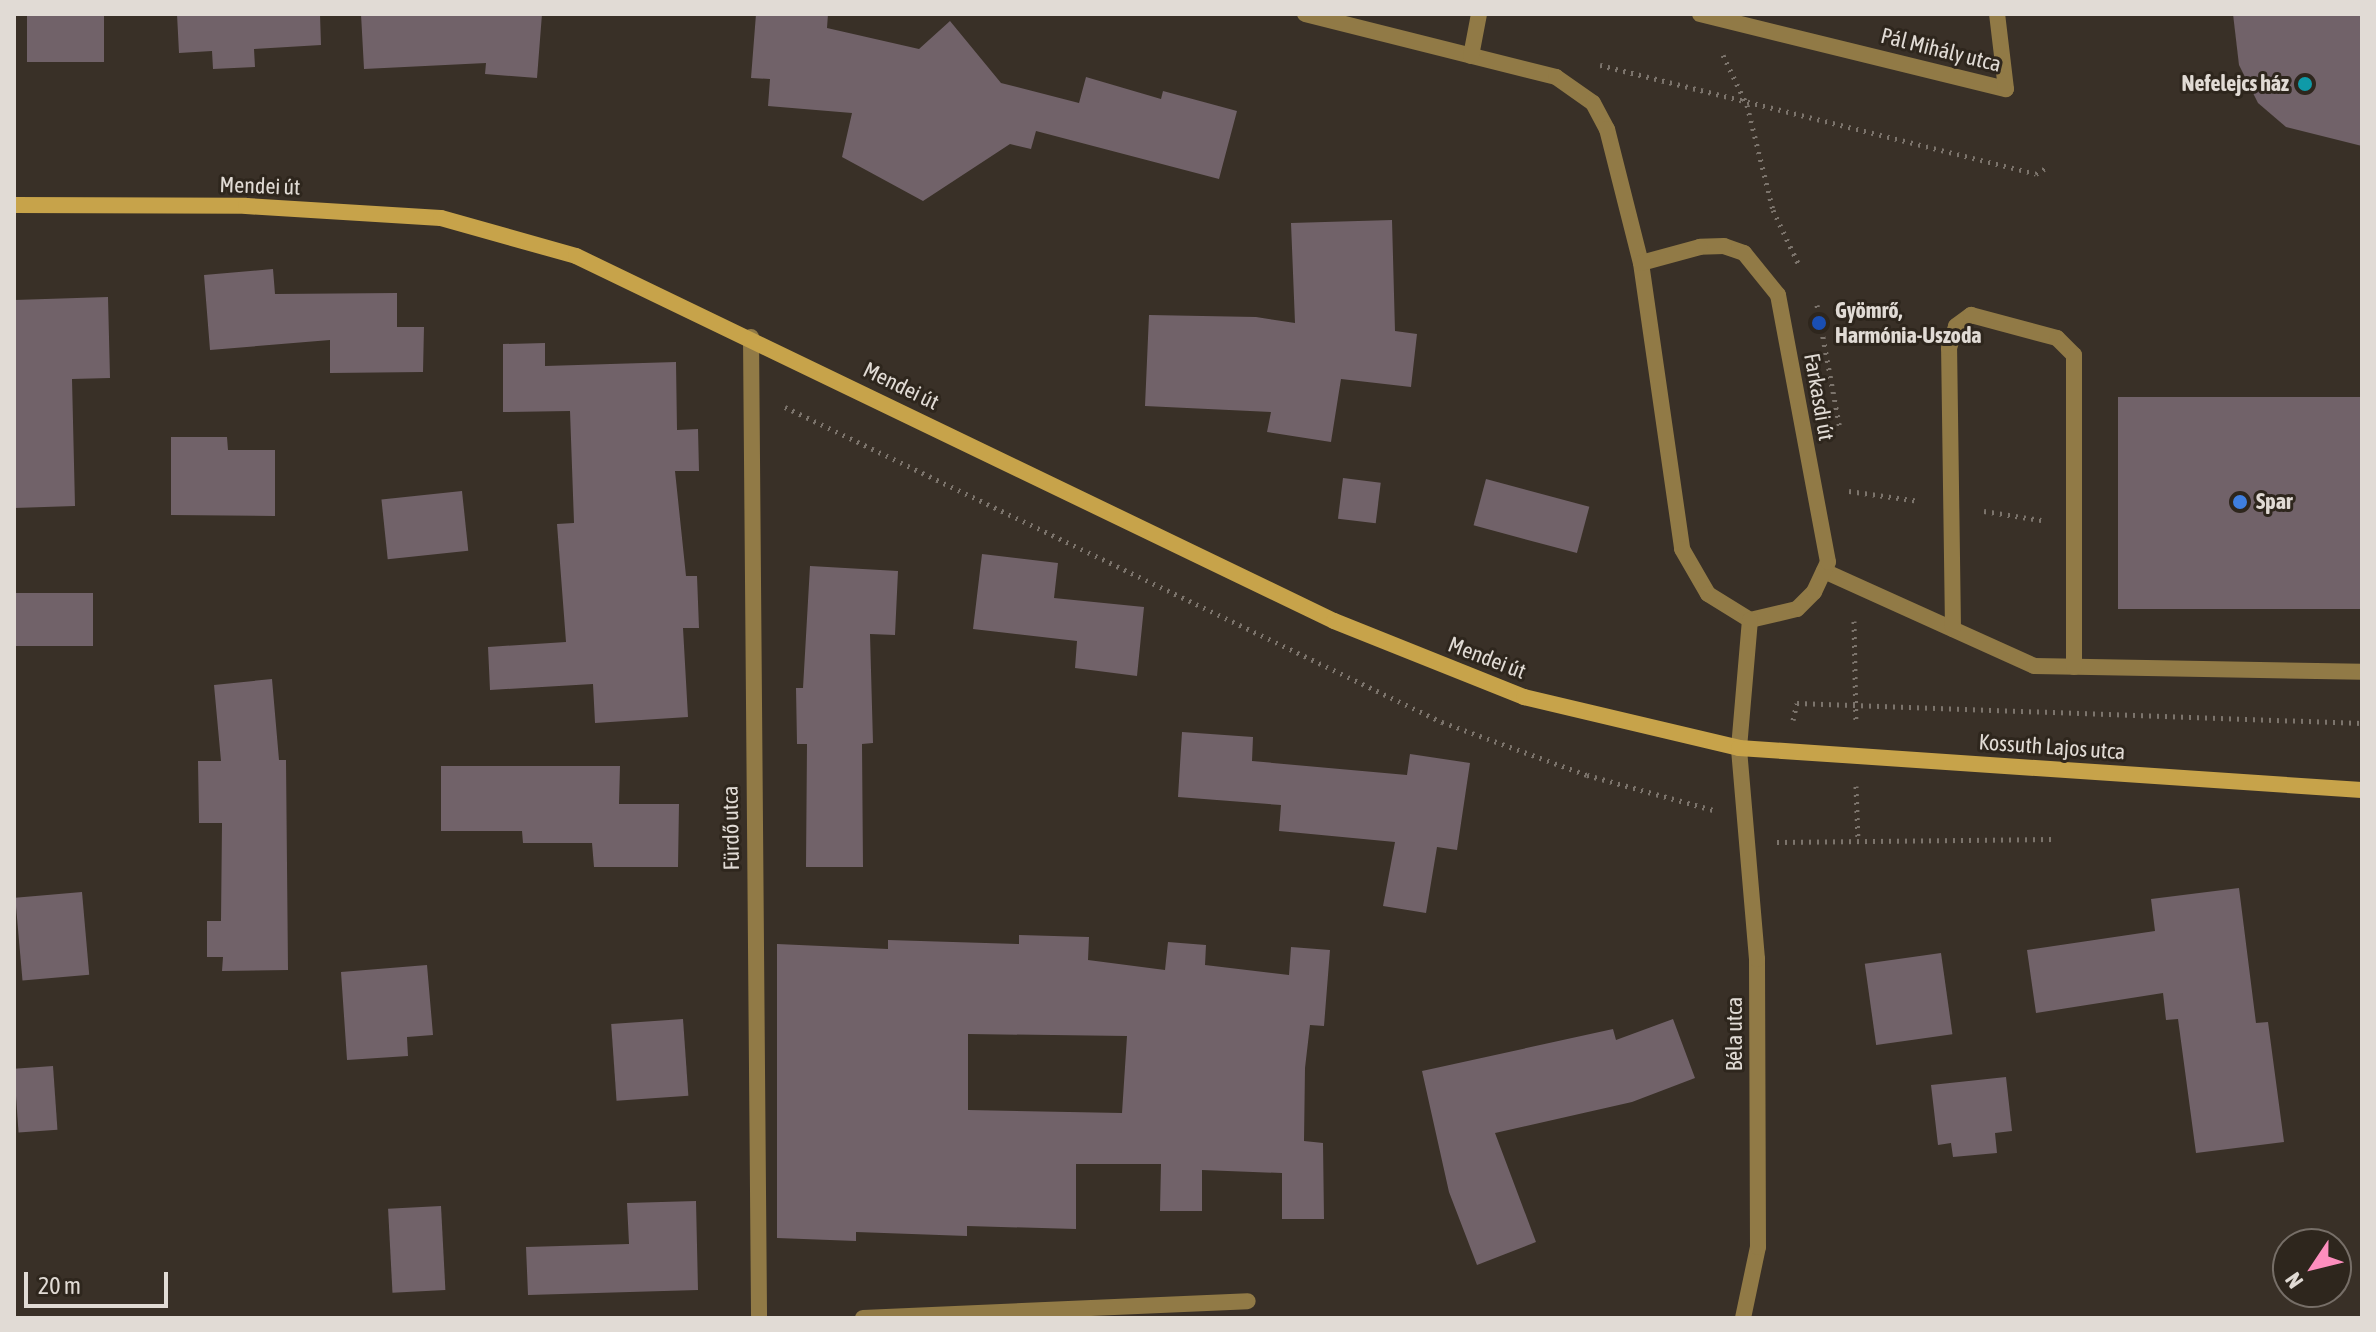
<!DOCTYPE html>
<html>
<head>
<meta charset="utf-8">
<style>
  body { margin:0 }
  #map { position:relative; width:2376px; height:1332px; overflow:hidden; background:#393027; font-family:"Asap Condensed",sans-serif }
  div>[style] { position:absolute }
  [style*='--x'] { left:calc(var(--x)*1px); top:calc(var(--y)*1px); width:calc(var(--w)*1px); rotate:calc(var(--a)*1deg) }
  .building>* { inset:0; background:#716269; transform-origin:0 0 }
  .path>* { height:5px; margin-top:-2.5px; transform-origin:0; background:repeating-linear-gradient(90deg,#7c746c 0 2px,transparent 0 8px) }
  .lane>* { height:16px; margin:-8px; padding:0 8px; transform-origin:8px; border-radius:8px; background:#917a46 }
  .street>* { height:16px; margin:-8px; padding:0 8px; transform-origin:8px; border-radius:8px; background:#917a46 }
  .secondary>* { height:16px; margin:-8px; padding:0 8px; transform-origin:8px; border-radius:8px; background:#c7a34a }
  .dots>* { width:22px; height:22px; translate:-50% -50%; box-sizing:border-box; border:4px solid #2e261d; border-radius:50% }
  span { translate:-50% -50%; white-space:nowrap; text-align:center; line-height:1.15; -webkit-text-stroke:6px #2e261d; paint-order:stroke }
  .street-label { font-size:22px; color:#e1dbd5 }
  .poi-label { font-size:22px; color:#e1dbd5; font-weight:700 }
  .right { translate:-100% -50%; text-align:right }
  .left { translate:0 -50%; text-align:left }
  .frame { position:absolute; inset:0; border:16px solid #e1dbd5; pointer-events:none }
  .north { position:absolute; left:2272px; top:1228px; width:80px; height:80px; box-sizing:border-box; background:#2e261d; border:2px solid #766e67; border-radius:50%; rotate:235deg; font-size:22px; font-weight:700; line-height:32px; text-align:center; color:#e1dbd5 }
  .north::after { content:''; display:block; margin:auto; width:28px; height:36px; background:#fd8ebe; clip-path:polygon(50% 0,100% 100%,50% 72%,0 100%) }
  .scale { position:absolute; left:24px; top:1272px; width:144px; height:36px; box-sizing:border-box; border:4px solid #e1dbd5; border-top:0; padding-left:10px; font-size:24px; line-height:28px; white-space:nowrap; color:#e1dbd5; -webkit-text-stroke:6px #2e261d; paint-order:stroke }
</style>
</head>
<body>
<div id="map">
  <div class="building">
    <i style="left:27px;top:14px;width:77px;height:48px"></i>
    <i style="clip-path:polygon(177px 14px,320px 14px,321px 45px,254px 49px,255px 67px,213px 69px,212px 51px,179px 53px)"></i>
    <i style="clip-path:polygon(361px 14px,542px 14px,537px 78px,485px 74px,486px 63px,364px 69px)"></i>
    <i style="clip-path:polygon(756px 14px,828px 14px,827px 28px,919px 49px,950px 21px,1001px 83px,1079px 103px,1086px 77px,1161px 99px,1163px 91px,1237px 111px,1219px 179px,1036px 131px,1031px 149px,1010px 144px,923px 201px,842px 157px,852px 113px,768px 106px,770px 79px,751px 78px)"></i>
    <i style="clip-path:polygon(2233px 14px,2362px 14px,2362px 146px,2286px 127px,2258px 103px,2239px 65px)"></i>
    <i style="clip-path:polygon(1392px 220px,1395px 331px,1417px 334px,1411px 387px,1341px 379px,1331px 442px,1267px 432px,1271px 412px,1145px 406px,1149px 315px,1256px 317px,1295px 323px,1291px 223px)"></i>
    <i style="clip-path:polygon(273px 269px,275px 294px,397px 293px,397px 327px,424px 327px,423px 372px,330px 373px,330px 340px,210px 350px,204px 275px)"></i>
    <i style="clip-path:polygon(108px 297px,110px 378px,72px 379px,75px 506px,14px 508px,14px 300px)"></i>
    <i style="clip-path:polygon(545px 343px,545px 366px,676px 362px,677px 430px,698px 429px,699px 471px,675px 471px,686px 576px,697px 576px,699px 628px,683px 628px,688px 717px,595px 723px,593px 684px,490px 690px,488px 647px,566px 642px,557px 524px,574px 523px,570px 411px,503px 412px,503px 344px)"></i>
    <i style="left:2362px;top:397px;width:212px;height:244px;rotate:90deg"></i>
    <i style="clip-path:polygon(171px 437px,227px 437px,228px 450px,275px 450px,275px 516px,171px 515px)"></i>
    <i style="left:1343px;top:478px;width:38px;height:41px;rotate:7deg"></i>
    <i style="left:1486px;top:479px;width:107px;height:48px;rotate:15deg"></i>
    <i style="left:462px;top:491px;width:60px;height:81px;rotate:84deg"></i>
    <i style="clip-path:polygon(982px 554px,1058px 563px,1054px 598px,1144px 607px,1137px 676px,1075px 668px,1077px 641px,973px 629px)"></i>
    <i style="clip-path:polygon(810px 566px,898px 571px,895px 635px,870px 634px,873px 743px,862px 744px,863px 867px,806px 867px,807px 744px,797px 744px,796px 688px,803px 688px)"></i>
    <i style="left:14px;top:593px;width:79px;height:53px"></i>
    <i style="clip-path:polygon(272px 679px,279px 760px,286px 760px,288px 970px,222px 971px,223px 957px,207px 957px,207px 921px,221px 921px,222px 823px,199px 823px,198px 761px,221px 761px,214px 685px)"></i>
    <i style="clip-path:polygon(1182px 732px,1253px 737px,1252px 761px,1407px 775px,1410px 754px,1470px 763px,1457px 850px,1437px 847px,1426px 913px,1383px 906px,1395px 842px,1279px 831px,1281px 805px,1178px 797px)"></i>
    <i style="clip-path:polygon(441px 766px,620px 766px,619px 804px,679px 804px,678px 867px,594px 867px,592px 843px,523px 843px,522px 831px,441px 831px)"></i>
    <i style="clip-path:polygon(2239px 888px,2256px 1023px,2268px 1022px,2284px 1142px,2196px 1153px,2178px 1019px,2166px 1020px,2163px 993px,2036px 1013px,2027px 950px,2155px 931px,2151px 899px)"></i>
    <i style="left:82px;top:892px;width:83px;height:67px;rotate:85deg"></i>
    <i style="clip-path:polygon(evenodd,1019px 935px,1089px 937px,1088px 960px,1165px 970px,1168px 942px,1206px 945px,1205px 965px,1289px 975px,1291px 947px,1330px 950px,1324px 1026px,1310px 1025px,1305px 1068px,1304px 1141px,1323px 1143px,1324px 1219px,1282px 1219px,1282px 1173px,1202px 1170px,1202px 1211px,1160px 1211px,1161px 1164px,1076px 1164px,1076px 1229px,967px 1226px,967px 1236px,856px 1232px,856px 1241px,777px 1238px,777px 944px,888px 949px,888px 940px,1019px 944px,1019px 935px,968px 1034px,1127px 1036px,1122px 1113px,968px 1110px,968px 1034px)"></i>
    <i style="left:1941px;top:953px;width:82px;height:77px;rotate:82deg"></i>
    <i style="clip-path:polygon(427px 965px,433px 1035px,407px 1037px,408px 1056px,347px 1060px,341px 972px)"></i>
    <i style="left:683px;top:1019px;width:77px;height:72px;rotate:86deg"></i>
    <i style="clip-path:polygon(1673px 1019px,1695px 1078px,1632px 1102px,1495px 1133px,1536px 1242px,1477px 1265px,1449px 1192px,1422px 1071px,1613px 1029px,1616px 1040px)"></i>
    <i style="left:53px;top:1066px;width:64px;height:39px;rotate:86deg"></i>
    <i style="clip-path:polygon(2006px 1077px,2012px 1131px,1995px 1133px,1997px 1153px,1953px 1157px,1951px 1143px,1938px 1145px,1931px 1085px)"></i>
    <i style="clip-path:polygon(696px 1201px,698px 1290px,528px 1295px,526px 1247px,629px 1244px,627px 1203px)"></i>
    <i style="left:441px;top:1206px;width:84px;height:53px;rotate:87deg"></i>
  </div>
  <div class="path">
    <i style="--x:1723;--y:55;--w:55;--a:64.4"></i>
    <i style="--x:1747;--y:105;--w:108;--a:76.1"></i>
    <i style="--x:1773;--y:210;--w:59;--a:64.7"></i>
    <i style="--x:1600;--y:65;--w:449;--a:14"></i>
    <i style="--x:2036;--y:174;--w:13;--a:-32"></i>
    <i style="--x:1817;--y:305;--w:126;--a:79.5"></i>
    <i style="--x:785;--y:407;--w:729;--a:25.62"></i>
    <i style="--x:1442;--y:722;--w:154;--a:20.1"></i>
    <i style="--x:1587;--y:775;--w:131;--a:15.5"></i>
    <i style="--x:1849;--y:491;--w:71;--a:8.1"></i>
    <i style="--x:1984;--y:511;--w:58;--a:9"></i>
    <i style="--x:1854;--y:621;--w:102;--a:88.9"></i>
    <i style="--x:1793;--y:720;--w:17;--a:-77"></i>
    <i style="--x:1797;--y:703;--w:565;--a:2.03"></i>
    <i style="--x:1856;--y:786;--w:55;--a:87.9"></i>
    <i style="--x:1777;--y:842;--w:279;--a:-0.6"></i>
  </div>
  <div class="lane">
    <i style="--x:1824;--y:571;--w:230;--a:24.3"></i>
    <i style="--x:2034;--y:666;--w:328;--a:1"></i>
    <i style="--x:1953;--y:629;--w:281;--a:-90.8"></i>
    <i style="--x:1949;--y:348;--w:23;--a:-72"></i>
    <i style="--x:1956;--y:326;--w:19;--a:-36"></i>
    <i style="--x:1971;--y:315;--w:89;--a:15"></i>
    <i style="--x:2057;--y:338;--w:24;--a:45"></i>
    <i style="--x:2074;--y:355;--w:312;--a:90"></i>
  </div>
  <div class="street">
    <i style="--x:1305;--y:14;--w:259;--a:14.1"></i>
    <i style="--x:1556;--y:77;--w:45;--a:35.1"></i>
    <i style="--x:1593;--y:103;--w:30;--a:62"></i>
    <i style="--x:1607;--y:129;--w:138;--a:75.8"></i>
    <i style="--x:1641;--y:263;--w:289;--a:81.8"></i>
    <i style="--x:1682;--y:549;--w:52;--a:60"></i>
    <i style="--x:1708;--y:594;--w:49;--a:31.8"></i>
    <i style="--x:1750;--y:620;--w:48;--a:-13.2"></i>
    <i style="--x:1797;--y:609;--w:24;--a:-45"></i>
    <i style="--x:1814;--y:592;--w:33;--a:-65"></i>
    <i style="--x:1828;--y:562;--w:272;--a:-100.6"></i>
    <i style="--x:1778;--y:295;--w:54;--a:-129"></i>
    <i style="--x:1744;--y:253;--w:21;--a:-161"></i>
    <i style="--x:1724;--y:246;--w:24;--a:178"></i>
    <i style="--x:1700;--y:247;--w:61;--a:164.8"></i>
    <i style="--x:1700;--y:14;--w:315;--a:13.8"></i>
    <i style="--x:2006;--y:89;--w:76;--a:-96.8"></i>
    <i style="--x:1471;--y:56;--w:43;--a:-79.2"></i>
    <i style="--x:751;--y:337;--w:981;--a:89.53"></i>
    <i style="--x:863;--y:1318;--w:385;--a:-2.5"></i>
    <i style="--x:1743;--y:1318;--w:73;--a:-78.1"></i>
    <i style="--x:1758;--y:1247;--w:288;--a:-90.2"></i>
    <i style="--x:1757;--y:959;--w:212;--a:-94.9"></i>
    <i style="--x:1739;--y:748;--w:128;--a:-85.1"></i>
  </div>
  <div class="secondary">
    <i style="--x:14;--y:205;--w:232;--a:0.2"></i>
    <i style="--x:246;--y:206;--w:195;--a:3.5"></i>
    <i style="--x:441;--y:218;--w:140;--a:15.7"></i>
    <i style="--x:576;--y:256;--w:841;--a:25.71"></i>
    <i style="--x:1334;--y:621;--w:205;--a:21.8"></i>
    <i style="--x:1524;--y:697;--w:221;--a:13.3"></i>
    <i style="--x:1739;--y:748;--w:624;--a:3.86"></i>
  </div>
  <div class="dots">
    <i style="left:2305px;top:84px;background:#0f9aa8"></i>
    <i style="left:1819px;top:323px;background:#1a4fb4"></i>
    <i style="left:2240px;top:502px;background:#3f7fe0"></i>
  </div>
  <div class="street-label">
    <span style="left:1941px;top:50px;rotate:14deg">Pál Mihály utca</span>
    <span style="left:260px;top:186px;rotate:2deg">Mendei út</span>
    <span style="left:901px;top:386px;rotate:26deg">Mendei út</span>
    <span style="left:1819px;top:397px;rotate:80deg">Farkasdi út</span>
    <span style="left:1487px;top:658px;rotate:21deg">Mendei út</span>
    <span style="left:2052px;top:747px;rotate:4deg">Kossuth Lajos utca</span>
    <span style="left:731px;top:828px;rotate:-91deg">Fürdő utca</span>
    <span style="left:1735px;top:1034px;rotate:-90deg">Béla utca</span>
  </div>
  <div class="poi-label">
    <span class="right" style="left:2289px;top:84px">Nefelejcs ház</span>
    <span class="left" style="left:1835px;top:323px">Gyömrő,<br>Harmónia-Uszoda</span>
    <span class="left" style="left:2256px;top:502px">Spar</span>
  </div>
  <div class="frame"></div>
  <div class="north">N</div>
  <div class="scale">20 m</div>
</div>
</body>
</html>
